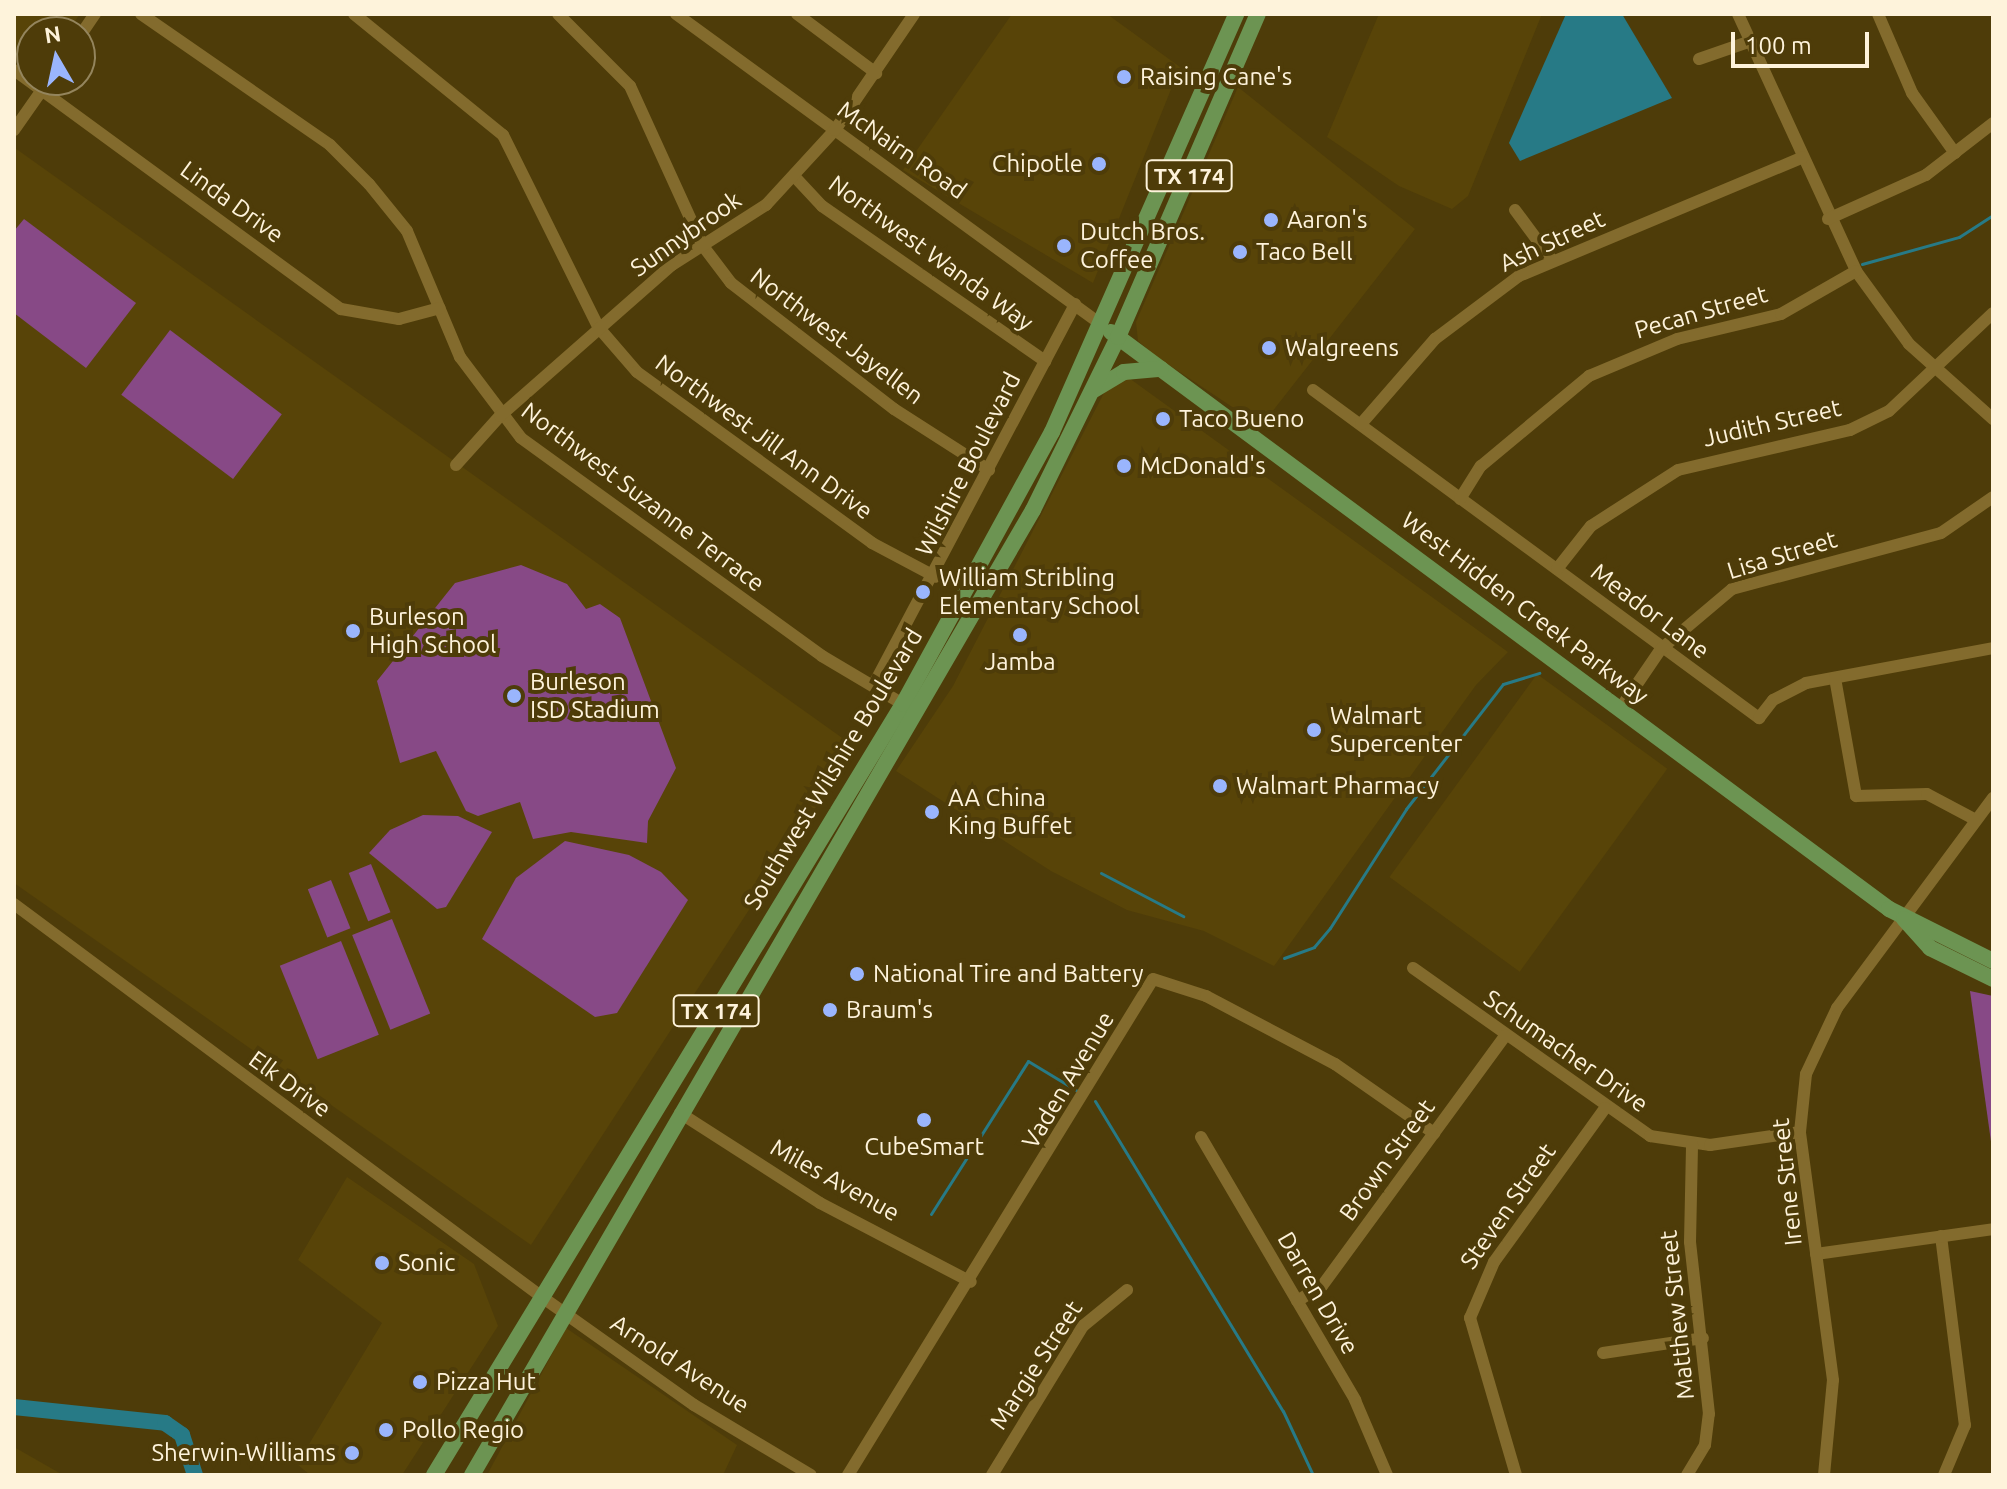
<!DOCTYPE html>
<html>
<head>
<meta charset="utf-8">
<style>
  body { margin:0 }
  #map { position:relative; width:2007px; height:1489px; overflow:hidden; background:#4e3c09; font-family:Ubuntu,sans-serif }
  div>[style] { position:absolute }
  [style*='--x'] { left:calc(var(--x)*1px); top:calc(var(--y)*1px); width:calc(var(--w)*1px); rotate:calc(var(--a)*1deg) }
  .built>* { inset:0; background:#584408; transform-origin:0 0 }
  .green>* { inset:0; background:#874986; transform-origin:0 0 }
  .water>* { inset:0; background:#277a86 }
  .stream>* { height:3px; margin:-1.5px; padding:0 1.5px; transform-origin:1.5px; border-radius:1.5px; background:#277a86 }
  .river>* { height:16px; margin:-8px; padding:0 8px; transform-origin:8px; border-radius:8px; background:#277a86 }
  .minor>* { height:12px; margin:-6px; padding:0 6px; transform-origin:6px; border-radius:6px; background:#836b2d }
  .major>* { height:16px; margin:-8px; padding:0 8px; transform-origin:8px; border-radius:8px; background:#6c9452 }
  .dots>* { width:22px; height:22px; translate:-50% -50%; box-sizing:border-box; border:4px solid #4e3c09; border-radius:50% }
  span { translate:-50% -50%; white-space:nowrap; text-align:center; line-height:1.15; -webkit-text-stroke:8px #4e3c09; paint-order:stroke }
  .shield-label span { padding:2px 6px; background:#4e3c09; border:2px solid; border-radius:6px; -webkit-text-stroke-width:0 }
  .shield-label { font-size:22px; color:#fef3db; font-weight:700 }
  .poi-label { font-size:24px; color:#fef3db }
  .left { translate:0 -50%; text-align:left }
  .right { translate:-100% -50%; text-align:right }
  .street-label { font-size:24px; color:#fef3db }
  .frame { position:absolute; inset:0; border:16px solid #fef3db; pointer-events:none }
  .north { position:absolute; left:16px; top:16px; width:80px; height:80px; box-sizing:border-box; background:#4e3c09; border:2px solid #94855d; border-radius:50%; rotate:351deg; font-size:22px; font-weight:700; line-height:32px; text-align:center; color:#fef3db }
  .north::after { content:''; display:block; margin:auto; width:28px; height:36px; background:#9ab5fd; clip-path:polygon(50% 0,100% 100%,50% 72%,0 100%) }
  .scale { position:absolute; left:1731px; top:32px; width:138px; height:36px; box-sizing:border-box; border:4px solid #fef3db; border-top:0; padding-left:10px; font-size:24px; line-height:28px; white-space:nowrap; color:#fef3db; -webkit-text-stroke:6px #4e3c09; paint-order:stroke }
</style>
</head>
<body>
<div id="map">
  <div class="built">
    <i style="clip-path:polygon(14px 14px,80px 14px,67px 32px,32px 32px,32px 72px,14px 59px)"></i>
    <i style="clip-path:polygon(1012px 14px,1107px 14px,1180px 67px,1093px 283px,903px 170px)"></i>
    <i style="clip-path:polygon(1379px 14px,1542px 14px,1468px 196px,1452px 209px,1399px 186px,1327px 137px)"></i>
    <i style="clip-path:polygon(1238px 87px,1415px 229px,1261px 426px,1157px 357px,1138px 341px,1136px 322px)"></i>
    <i style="clip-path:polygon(15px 148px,855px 747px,531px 1245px,14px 883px)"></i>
    <i style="clip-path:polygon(1129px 378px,1508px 652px,1476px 685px,1274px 966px,1204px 931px,1127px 910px,1051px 871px,896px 771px,953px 686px,1107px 387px)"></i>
    <i style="left:1537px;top:674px;width:161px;height:251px;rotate:36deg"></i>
    <i style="clip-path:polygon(347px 1177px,474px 1264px,498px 1326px,402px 1475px,310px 1475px,297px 1464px,382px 1323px,298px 1260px)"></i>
    <i style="clip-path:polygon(566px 1328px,737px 1445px,723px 1475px,487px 1475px)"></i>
    <i style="clip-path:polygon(14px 1447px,63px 1475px,14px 1475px)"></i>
  </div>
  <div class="green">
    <i style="clip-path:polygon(24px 219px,136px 303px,86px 368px,14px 313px,14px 231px)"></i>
    <i style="left:170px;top:330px;width:140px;height:81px;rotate:37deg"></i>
    <i style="clip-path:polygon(521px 565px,567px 584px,586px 609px,600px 604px,620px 618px,676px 768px,648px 821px,647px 843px,571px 832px,533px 839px,520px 802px,478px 816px,466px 811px,436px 751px,400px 763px,377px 681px,455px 583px)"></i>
    <i style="clip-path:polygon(423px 815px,458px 816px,492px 832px,446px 907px,437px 909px,369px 853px,390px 830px)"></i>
    <i style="clip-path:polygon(565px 841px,629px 855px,661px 872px,688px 900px,617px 1013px,595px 1017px,482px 939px,516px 878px)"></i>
    <i style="left:371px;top:864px;width:52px;height:24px;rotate:68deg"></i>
    <i style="left:331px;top:880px;width:52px;height:25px;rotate:68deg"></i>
    <i style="left:392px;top:919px;width:102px;height:43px;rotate:68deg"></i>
    <i style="left:341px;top:941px;width:101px;height:66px;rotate:68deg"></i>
    <i style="clip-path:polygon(1970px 991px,1993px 996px,1993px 1156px)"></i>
  </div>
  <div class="water">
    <i style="clip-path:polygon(1566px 14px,1622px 14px,1672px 98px,1520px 161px,1509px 143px)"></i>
  </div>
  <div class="stream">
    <i style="--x:1862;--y:264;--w:101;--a:-15.6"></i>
    <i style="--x:1959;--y:237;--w:40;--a:-32.9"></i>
    <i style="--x:1101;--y:873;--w:93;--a:27.7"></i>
    <i style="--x:1284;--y:958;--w:32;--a:-20"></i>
    <i style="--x:1314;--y:947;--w:25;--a:-50"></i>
    <i style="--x:1330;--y:928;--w:141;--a:-57.4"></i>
    <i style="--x:1406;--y:809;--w:158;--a:-52.2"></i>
    <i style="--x:1503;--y:684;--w:38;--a:-17"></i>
    <i style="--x:1095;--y:1101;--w:363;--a:58.8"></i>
    <i style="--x:1283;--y:1411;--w:71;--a:64.9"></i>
    <i style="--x:931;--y:1214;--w:181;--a:-57.6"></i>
    <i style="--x:1028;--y:1061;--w:56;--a:31.1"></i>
  </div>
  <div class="river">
    <i style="--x:14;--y:1407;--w:152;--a:6"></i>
    <i style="--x:165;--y:1423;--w:21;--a:35"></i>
    <i style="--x:182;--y:1435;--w:42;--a:72"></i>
  </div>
  <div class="minor">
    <i style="--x:141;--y:14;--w:230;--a:34.7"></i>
    <i style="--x:330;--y:145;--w:55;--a:45"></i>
    <i style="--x:369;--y:184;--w:60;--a:51"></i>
    <i style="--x:407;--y:231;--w:137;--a:67.2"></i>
    <i style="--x:460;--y:357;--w:101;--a:53"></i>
    <i style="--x:521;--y:438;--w:372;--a:35.9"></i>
    <i style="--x:822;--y:656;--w:94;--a:30.7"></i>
    <i style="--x:354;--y:14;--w:192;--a:39.1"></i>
    <i style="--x:503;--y:135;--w:216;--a:63.6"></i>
    <i style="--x:599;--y:328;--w:58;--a:49.2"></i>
    <i style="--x:637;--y:372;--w:291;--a:36"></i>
    <i style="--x:872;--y:543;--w:72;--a:28"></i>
    <i style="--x:558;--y:14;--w:102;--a:45"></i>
    <i style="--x:630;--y:86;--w:176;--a:65.5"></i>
    <i style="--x:703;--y:246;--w:46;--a:52.9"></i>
    <i style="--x:731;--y:283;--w:206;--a:37.7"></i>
    <i style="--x:894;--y:409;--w:113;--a:32.7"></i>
    <i style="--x:676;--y:14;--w:527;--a:36.13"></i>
    <i style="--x:797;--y:14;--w:99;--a:36.8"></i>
    <i style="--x:1738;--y:14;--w:283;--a:65.3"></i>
    <i style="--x:1856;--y:271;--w:90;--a:54"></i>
    <i style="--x:1909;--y:344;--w:113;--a:41.8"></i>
    <i style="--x:1878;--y:14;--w:86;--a:66.7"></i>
    <i style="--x:1912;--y:93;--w:74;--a:54.4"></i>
    <i style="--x:80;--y:36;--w:27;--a:-56"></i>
    <i style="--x:1699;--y:59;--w:55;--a:-19.1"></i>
    <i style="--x:14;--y:70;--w:405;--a:36.2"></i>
    <i style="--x:341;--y:309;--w:59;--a:9.8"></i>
    <i style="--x:399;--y:319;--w:42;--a:-15"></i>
    <i style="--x:14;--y:130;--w:61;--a:-55"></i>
    <i style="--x:794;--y:176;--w:41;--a:47"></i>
    <i style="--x:822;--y:206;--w:272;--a:34.8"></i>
    <i style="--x:1515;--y:210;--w:62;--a:53.5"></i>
    <i style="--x:1828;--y:219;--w:107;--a:-24.2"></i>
    <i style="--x:1926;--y:175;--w:85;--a:-37.8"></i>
    <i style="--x:1313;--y:390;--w:554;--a:36.33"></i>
    <i style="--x:1759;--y:718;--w:23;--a:-52"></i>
    <i style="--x:1773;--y:700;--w:37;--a:-27"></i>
    <i style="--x:1806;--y:683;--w:190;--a:-10.6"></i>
    <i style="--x:1361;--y:424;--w:113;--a:-49"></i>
    <i style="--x:1435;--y:339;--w:105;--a:-36.9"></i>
    <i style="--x:1519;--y:276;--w:308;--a:-22.7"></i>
    <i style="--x:456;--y:465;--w:66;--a:-48.1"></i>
    <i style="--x:500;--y:416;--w:229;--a:-41.3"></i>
    <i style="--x:672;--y:265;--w:112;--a:-32.6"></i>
    <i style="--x:766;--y:205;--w:102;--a:-47.4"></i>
    <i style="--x:835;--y:130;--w:140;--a:-55.7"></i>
    <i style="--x:1460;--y:499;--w:39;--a:-58"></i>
    <i style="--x:1481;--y:466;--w:141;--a:-39.8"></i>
    <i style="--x:1589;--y:376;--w:95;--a:-22.8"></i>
    <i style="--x:1677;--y:339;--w:107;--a:-13.5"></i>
    <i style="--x:1781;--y:314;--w:86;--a:-29.8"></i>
    <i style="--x:1557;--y:569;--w:55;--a:-51.7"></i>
    <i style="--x:1591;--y:526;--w:103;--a:-32.8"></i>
    <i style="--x:1678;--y:470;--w:177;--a:-13.1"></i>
    <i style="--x:1850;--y:430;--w:43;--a:-26"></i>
    <i style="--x:1889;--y:411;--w:143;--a:-43.3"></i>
    <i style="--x:1835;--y:678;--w:120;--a:79.9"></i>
    <i style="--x:1856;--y:796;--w:71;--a:-1.6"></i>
    <i style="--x:1927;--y:794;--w:55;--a:28"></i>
    <i style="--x:874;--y:684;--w:430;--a:-62.1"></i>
    <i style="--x:1620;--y:709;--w:73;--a:-55.7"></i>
    <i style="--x:1661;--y:649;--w:93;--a:-40.2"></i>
    <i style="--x:1732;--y:589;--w:216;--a:-15"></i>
    <i style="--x:1941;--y:533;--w:63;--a:-34.7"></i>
    <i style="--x:14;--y:904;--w:658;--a:36.66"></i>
    <i style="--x:542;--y:1297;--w:186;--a:35.4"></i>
    <i style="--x:694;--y:1405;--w:136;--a:30.9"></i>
    <i style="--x:1413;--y:968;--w:291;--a:35.3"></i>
    <i style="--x:1650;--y:1136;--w:61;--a:8.5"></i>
    <i style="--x:1710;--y:1145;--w:91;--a:-8.2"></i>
    <i style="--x:680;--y:1113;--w:166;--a:32.7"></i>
    <i style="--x:820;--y:1203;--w:170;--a:27.6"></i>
    <i style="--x:1201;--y:1137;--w:305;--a:59.6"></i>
    <i style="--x:1355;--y:1400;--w:82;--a:66.9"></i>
    <i style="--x:1941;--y:1236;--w:191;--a:82.8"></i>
    <i style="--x:1965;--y:1425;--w:54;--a:112.8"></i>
    <i style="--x:1816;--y:1254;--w:179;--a:-8"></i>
    <i style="--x:1297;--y:1301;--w:29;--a:-31"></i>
    <i style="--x:1322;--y:1286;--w:310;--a:-53.8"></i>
    <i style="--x:1603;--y:1353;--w:101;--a:-8.5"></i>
    <i style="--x:848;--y:1475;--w:582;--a:-58.41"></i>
    <i style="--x:1153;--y:979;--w:56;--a:17.8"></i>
    <i style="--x:1206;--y:996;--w:146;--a:27.8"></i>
    <i style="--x:1335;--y:1064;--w:121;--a:34.9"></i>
    <i style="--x:992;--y:1475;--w:175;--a:-58.6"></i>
    <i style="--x:1083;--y:1326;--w:57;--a:-39.3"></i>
    <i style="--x:1516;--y:1475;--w:164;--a:-106.3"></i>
    <i style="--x:1470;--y:1318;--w:61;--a:-66.8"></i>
    <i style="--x:1494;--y:1262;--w:190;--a:-54.2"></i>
    <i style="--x:1687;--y:1475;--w:35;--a:-59"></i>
    <i style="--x:1705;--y:1445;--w:31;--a:-83"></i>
    <i style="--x:1709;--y:1414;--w:173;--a:-96.3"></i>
    <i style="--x:1690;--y:1242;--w:98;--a:-88.8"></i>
    <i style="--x:1824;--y:1475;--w:95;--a:-84.6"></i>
    <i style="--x:1833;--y:1380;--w:250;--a:-97.6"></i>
    <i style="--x:1800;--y:1132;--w:58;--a:-84.1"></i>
    <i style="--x:1806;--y:1074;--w:73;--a:-64.8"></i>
    <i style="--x:1837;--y:1008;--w:262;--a:-53.4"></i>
  </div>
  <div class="major">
    <i style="--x:1111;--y:332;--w:969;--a:36.56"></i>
    <i style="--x:1889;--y:909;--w:116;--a:26.6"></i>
    <i style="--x:1094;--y:390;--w:35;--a:-31"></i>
    <i style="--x:1124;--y:372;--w:37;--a:-5"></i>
    <i style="--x:1904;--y:919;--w:39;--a:48"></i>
    <i style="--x:1930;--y:948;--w:70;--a:26.2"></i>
    <i style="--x:434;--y:1475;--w:902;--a:-58.69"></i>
    <i style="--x:903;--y:704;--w:310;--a:-61.3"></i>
    <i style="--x:1052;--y:432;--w:457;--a:-66.2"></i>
    <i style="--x:472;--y:1475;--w:1116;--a:-59.83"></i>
    <i style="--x:1033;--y:510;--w:193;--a:-63.8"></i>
    <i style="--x:1118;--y:337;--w:352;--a:-66.6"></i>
  </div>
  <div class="dots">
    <i style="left:1124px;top:77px;background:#9ab5fd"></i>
    <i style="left:1099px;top:164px;background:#9ab5fd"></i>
    <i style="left:1271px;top:220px;background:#9ab5fd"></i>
    <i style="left:1064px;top:246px;background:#9ab5fd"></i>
    <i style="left:1240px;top:252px;background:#9ab5fd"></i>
    <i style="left:1269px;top:348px;background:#9ab5fd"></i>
    <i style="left:1163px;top:419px;background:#9ab5fd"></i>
    <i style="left:1124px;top:466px;background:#9ab5fd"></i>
    <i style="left:923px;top:592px;background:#9ab5fd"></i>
    <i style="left:353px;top:631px;background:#9ab5fd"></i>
    <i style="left:1020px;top:635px;background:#9ab5fd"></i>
    <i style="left:514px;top:696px;background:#9ab5fd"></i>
    <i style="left:1314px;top:730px;background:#9ab5fd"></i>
    <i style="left:1220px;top:786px;background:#9ab5fd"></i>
    <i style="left:932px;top:812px;background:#9ab5fd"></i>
    <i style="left:857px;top:974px;background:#9ab5fd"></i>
    <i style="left:830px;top:1010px;background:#9ab5fd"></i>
    <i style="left:924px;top:1120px;background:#9ab5fd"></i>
    <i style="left:382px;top:1263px;background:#9ab5fd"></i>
    <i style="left:420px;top:1382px;background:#9ab5fd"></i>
    <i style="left:386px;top:1430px;background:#9ab5fd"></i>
    <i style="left:352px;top:1453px;background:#9ab5fd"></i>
  </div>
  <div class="shield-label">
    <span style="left:1189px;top:176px">TX 174</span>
    <span style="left:716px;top:1011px">TX 174</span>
  </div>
  <div class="poi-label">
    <span class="left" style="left:1140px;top:77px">Raising Cane's</span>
    <span class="right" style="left:1083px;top:164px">Chipotle</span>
    <span class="left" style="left:1287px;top:220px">Aaron's</span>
    <span class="left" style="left:1080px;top:246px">Dutch Bros.<br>Coffee</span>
    <span class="left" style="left:1256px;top:252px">Taco Bell</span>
    <span class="left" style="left:1285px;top:348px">Walgreens</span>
    <span class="left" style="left:1179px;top:419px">Taco Bueno</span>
    <span class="left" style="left:1140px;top:466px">McDonald's</span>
    <span class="left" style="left:939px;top:592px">William Stribling<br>Elementary School</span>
    <span class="left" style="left:369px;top:631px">Burleson<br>High School</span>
    <span style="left:1020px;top:662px">Jamba</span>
    <span class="left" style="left:530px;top:696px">Burleson<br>ISD Stadium</span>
    <span class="left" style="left:1330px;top:730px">Walmart<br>Supercenter</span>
    <span class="left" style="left:1236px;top:786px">Walmart Pharmacy</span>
    <span class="left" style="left:948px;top:812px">AA China<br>King Buffet</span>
    <span class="left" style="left:873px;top:974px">National Tire and Battery</span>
    <span class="left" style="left:846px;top:1010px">Braum's</span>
    <span style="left:924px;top:1147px">CubeSmart</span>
    <span class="left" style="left:398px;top:1263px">Sonic</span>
    <span class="left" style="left:436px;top:1382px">Pizza Hut</span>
    <span class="left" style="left:402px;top:1430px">Pollo Regio</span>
    <span class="right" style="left:336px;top:1453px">Sherwin-Williams</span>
  </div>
  <div class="street-label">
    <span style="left:902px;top:150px;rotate:35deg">McNairn Road</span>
    <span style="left:232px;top:202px;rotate:36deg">Linda Drive</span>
    <span style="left:686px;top:234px;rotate:-35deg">Sunnybrook</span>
    <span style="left:1552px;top:241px;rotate:-25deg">Ash Street</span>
    <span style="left:931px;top:253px;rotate:36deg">Northwest Wanda Way</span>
    <span style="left:1701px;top:312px;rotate:-16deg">Pecan Street</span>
    <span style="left:837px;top:336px;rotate:37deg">Northwest Jayellen</span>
    <span style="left:1772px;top:423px;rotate:-13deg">Judith Street</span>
    <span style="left:764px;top:437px;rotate:36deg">Northwest Jill Ann Drive</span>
    <span style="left:968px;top:464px;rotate:-63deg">Wilshire Boulevard</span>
    <span style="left:643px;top:497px;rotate:37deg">Northwest Suzanne Terrace</span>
    <span style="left:1782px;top:555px;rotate:-17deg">Lisa Street</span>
    <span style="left:1525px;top:608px;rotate:37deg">West Hidden Creek Parkway</span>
    <span style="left:1650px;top:611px;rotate:37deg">Meador Lane</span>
    <span style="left:833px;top:769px;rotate:-59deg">Southwest Wilshire Boulevard</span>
    <span style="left:1566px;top:1051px;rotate:35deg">Schumacher Drive</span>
    <span style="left:1068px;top:1080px;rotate:-59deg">Vaden Avenue</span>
    <span style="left:290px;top:1084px;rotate:36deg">Elk Drive</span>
    <span style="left:1387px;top:1160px;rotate:-54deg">Brown Street</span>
    <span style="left:835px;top:1180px;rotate:29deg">Miles Avenue</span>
    <span style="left:1787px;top:1182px;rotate:-96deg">Irene Street</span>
    <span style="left:1508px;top:1206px;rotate:-55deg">Steven Street</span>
    <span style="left:1318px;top:1293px;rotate:60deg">Darren Drive</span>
    <span style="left:1677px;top:1315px;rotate:-96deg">Matthew Street</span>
    <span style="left:680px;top:1364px;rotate:33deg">Arnold Avenue</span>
    <span style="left:1036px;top:1365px;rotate:-57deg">Margie Street</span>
  </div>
  <div class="frame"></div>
  <div class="north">N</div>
  <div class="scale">100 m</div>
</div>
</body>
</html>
